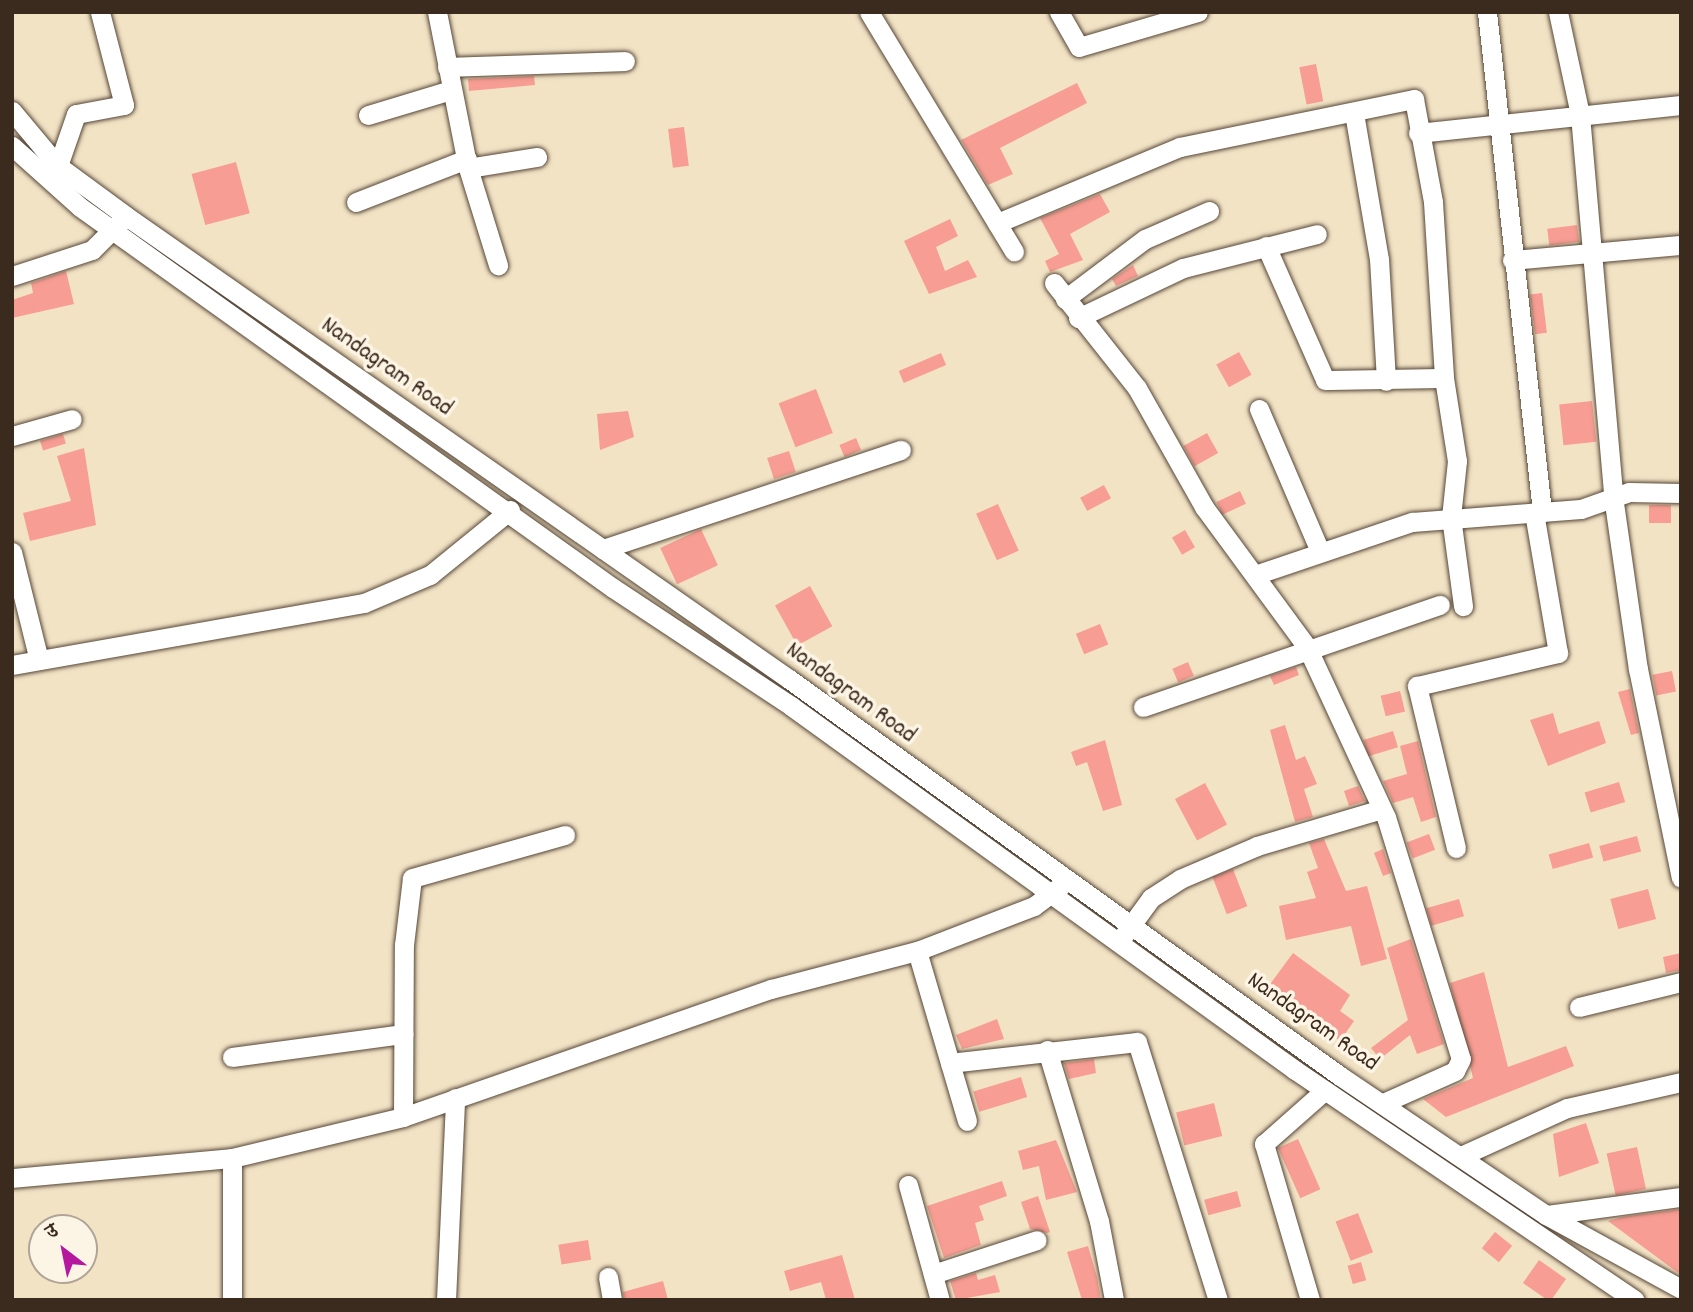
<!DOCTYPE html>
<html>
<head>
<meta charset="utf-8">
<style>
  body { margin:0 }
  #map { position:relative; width:1693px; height:1312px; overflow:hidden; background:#f2e3c5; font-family:Dekko,"Playpen Sans Deva",sans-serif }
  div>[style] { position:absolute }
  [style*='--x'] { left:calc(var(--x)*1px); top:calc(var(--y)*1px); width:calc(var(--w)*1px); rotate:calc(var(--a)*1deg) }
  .building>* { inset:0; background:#f79d93; transform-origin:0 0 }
  .roads { filter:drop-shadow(0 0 2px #564637) drop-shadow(0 0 2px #564637) }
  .minor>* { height:19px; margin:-9.5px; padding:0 9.5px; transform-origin:9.5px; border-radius:9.5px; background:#fff }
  span { translate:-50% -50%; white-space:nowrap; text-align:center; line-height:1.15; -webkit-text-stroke:7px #fcf5e5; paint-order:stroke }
  .street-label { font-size:24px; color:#3b2a1e }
  .frame { position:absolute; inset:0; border:14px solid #3b2a1e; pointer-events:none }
  .north { position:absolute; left:28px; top:1214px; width:70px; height:70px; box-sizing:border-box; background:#fcf5e5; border:2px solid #afa495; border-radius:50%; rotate:328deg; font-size:19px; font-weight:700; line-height:28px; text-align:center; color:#3b2a1e }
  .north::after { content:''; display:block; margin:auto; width:24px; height:32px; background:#b5179e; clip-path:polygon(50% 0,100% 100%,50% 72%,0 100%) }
</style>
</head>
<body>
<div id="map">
  <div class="building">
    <i style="left:1316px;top:64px;width:38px;height:17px;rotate:79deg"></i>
    <i style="clip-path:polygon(534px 76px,535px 85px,469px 91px,468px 79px)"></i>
    <i style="clip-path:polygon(1077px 83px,1087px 103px,1000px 148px,1013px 174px,988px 185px,961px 140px)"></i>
    <i style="left:684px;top:127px;width:39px;height:16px;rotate:83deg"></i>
    <i style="left:236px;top:162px;width:53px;height:46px;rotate:75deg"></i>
    <i style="clip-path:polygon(1100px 194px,1110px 212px,1070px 234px,1083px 260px,1050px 272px,1045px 261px,1059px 254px,1040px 218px)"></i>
    <i style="clip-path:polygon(950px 219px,958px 236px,936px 247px,945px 271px,968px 260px,977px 277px,929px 294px,904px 241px)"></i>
    <i style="left:1577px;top:225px;width:17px;height:30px;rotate:83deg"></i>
    <i style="clip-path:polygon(1133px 265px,1138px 276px,1116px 286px,1112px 279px)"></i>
    <i style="clip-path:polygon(66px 271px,74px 304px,12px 318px,12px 300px,33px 293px,31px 283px)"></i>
    <i style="left:1542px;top:293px;width:40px;height:12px;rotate:83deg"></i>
    <i style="left:1239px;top:352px;width:26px;height:26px;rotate:61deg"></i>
    <i style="left:941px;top:353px;width:13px;height:46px;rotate:67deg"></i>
    <i style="left:816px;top:389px;width:47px;height:40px;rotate:69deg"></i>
    <i style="left:1592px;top:401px;width:41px;height:33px;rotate:84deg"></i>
    <i style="clip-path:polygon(628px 411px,634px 437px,600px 450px,597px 414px)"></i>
    <i style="left:1207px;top:433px;width:23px;height:27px;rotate:61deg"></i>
    <i style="left:63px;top:434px;width:10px;height:24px;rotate:73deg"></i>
    <i style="left:856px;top:438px;width:13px;height:18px;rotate:67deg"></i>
    <i style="clip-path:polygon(84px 448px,96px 525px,30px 541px,23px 513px,71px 501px,57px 456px)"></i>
    <i style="left:789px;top:451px;width:22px;height:23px;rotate:72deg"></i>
    <i style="left:1104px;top:485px;width:15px;height:27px;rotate:62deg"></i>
    <i style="left:1240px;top:491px;width:14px;height:26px;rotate:65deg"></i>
    <i style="left:998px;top:504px;width:51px;height:24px;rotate:66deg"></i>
    <i style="left:1649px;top:505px;width:22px;height:18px"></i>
    <i style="left:701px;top:529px;width:40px;height:45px;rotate:65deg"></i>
    <i style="left:1185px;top:530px;width:20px;height:15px;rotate:60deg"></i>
    <i style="left:810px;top:586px;width:46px;height:40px;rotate:61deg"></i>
    <i style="left:1100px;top:624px;width:22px;height:26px;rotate:68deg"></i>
    <i style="left:1188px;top:662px;width:15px;height:17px;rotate:67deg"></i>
    <i style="clip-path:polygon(1296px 667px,1299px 675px,1274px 685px,1270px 676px)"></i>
    <i style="left:1672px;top:671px;width:21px;height:20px;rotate:79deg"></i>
    <i style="clip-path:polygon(1630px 689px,1639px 733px,1631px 735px,1618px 692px)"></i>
    <i style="left:1400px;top:691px;width:21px;height:20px;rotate:76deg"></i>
    <i style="clip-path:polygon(1553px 713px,1559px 734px,1599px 721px,1606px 743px,1548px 766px,1530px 720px)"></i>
    <i style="clip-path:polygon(1285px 725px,1296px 760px,1305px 756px,1317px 784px,1304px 789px,1313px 817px,1295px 822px,1270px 730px)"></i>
    <i style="left:1393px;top:731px;width:17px;height:31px;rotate:73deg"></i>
    <i style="clip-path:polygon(1105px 740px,1122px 805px,1103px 811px,1087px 762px,1076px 766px,1071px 752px)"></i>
    <i style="clip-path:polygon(1418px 741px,1436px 817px,1421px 822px,1413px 797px,1393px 803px,1383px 781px,1407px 774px,1400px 746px)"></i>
    <i style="left:1619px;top:782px;width:21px;height:36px;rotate:73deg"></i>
    <i style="left:1205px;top:783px;width:47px;height:34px;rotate:62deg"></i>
    <i style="clip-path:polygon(1358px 786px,1365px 801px,1349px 806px,1344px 791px)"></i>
    <i style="left:1429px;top:834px;width:17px;height:24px;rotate:69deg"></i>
    <i style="left:1637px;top:836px;width:16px;height:39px;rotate:75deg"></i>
    <i style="clip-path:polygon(1324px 839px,1346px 891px,1367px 886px,1387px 959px,1361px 966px,1351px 926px,1286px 940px,1279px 906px,1316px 898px,1307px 872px,1318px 868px,1309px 843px)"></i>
    <i style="left:1589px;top:843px;width:15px;height:42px;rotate:74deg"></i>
    <i style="clip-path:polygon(1383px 849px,1391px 873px,1383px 876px,1374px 853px)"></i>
    <i style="left:1233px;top:869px;width:40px;height:22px;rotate:69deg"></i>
    <i style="left:1648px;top:889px;width:31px;height:39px;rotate:75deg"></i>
    <i style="left:1459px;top:899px;width:18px;height:34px;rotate:74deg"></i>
    <i style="clip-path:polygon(1411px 939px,1444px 1044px,1417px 1054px,1410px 1035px,1380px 1059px,1371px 1048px,1408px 1020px,1387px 948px)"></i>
    <i style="clip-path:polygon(1293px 953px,1350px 995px,1340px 1011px,1354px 1021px,1340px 1041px,1268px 987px)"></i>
    <i style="clip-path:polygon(1681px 953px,1681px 970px,1666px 973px,1663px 957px)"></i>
    <i style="clip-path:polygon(1484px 972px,1508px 1067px,1566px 1046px,1574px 1066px,1446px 1117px,1423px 1099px,1473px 1078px,1450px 983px)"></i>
    <i style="clip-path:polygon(997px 1019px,1004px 1039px,962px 1049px,956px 1035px)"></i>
    <i style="clip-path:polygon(1094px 1059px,1096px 1073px,1069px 1079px,1064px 1063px)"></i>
    <i style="left:1021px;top:1077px;width:21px;height:50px;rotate:73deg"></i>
    <i style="left:1214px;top:1103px;width:34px;height:39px;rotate:76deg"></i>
    <i style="clip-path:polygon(1586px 1123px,1599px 1163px,1559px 1177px,1553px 1134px)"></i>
    <i style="left:1298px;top:1139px;width:55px;height:22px;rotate:66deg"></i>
    <i style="clip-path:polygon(1056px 1140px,1077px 1192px,1046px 1200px,1039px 1166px,1023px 1170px,1018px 1151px)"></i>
    <i style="left:1637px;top:1147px;width:43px;height:31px;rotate:78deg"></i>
    <i style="clip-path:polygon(1002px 1181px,1007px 1196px,979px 1206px,984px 1220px,975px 1223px,981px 1245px,944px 1258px,927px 1206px)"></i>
    <i style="left:1237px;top:1191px;width:16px;height:34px;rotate:75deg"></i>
    <i style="clip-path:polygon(1038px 1196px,1050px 1232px,1047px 1233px,1030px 1229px,1021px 1202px)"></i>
    <i style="clip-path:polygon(1681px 1209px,1681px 1275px,1608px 1221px,1622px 1217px)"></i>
    <i style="left:1358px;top:1213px;width:42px;height:24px;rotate:69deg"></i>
    <i style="left:1495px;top:1232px;width:22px;height:21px;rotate:39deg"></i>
    <i style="left:588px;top:1240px;width:20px;height:30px;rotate:81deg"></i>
    <i style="clip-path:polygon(1088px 1246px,1097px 1277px,1101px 1300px,1082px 1300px,1067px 1252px)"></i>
    <i style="clip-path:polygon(842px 1255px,855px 1300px,826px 1300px,821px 1282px,790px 1291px,784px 1271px)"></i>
    <i style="left:1539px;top:1260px;width:33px;height:28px;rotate:35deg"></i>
    <i style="left:1361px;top:1262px;width:19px;height:14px;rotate:74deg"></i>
    <i style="clip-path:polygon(976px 1273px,978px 1280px,995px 1275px,1000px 1292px,956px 1300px,950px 1281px)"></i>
    <i style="clip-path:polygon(663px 1281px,668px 1300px,624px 1300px,623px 1292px)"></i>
  </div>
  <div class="roads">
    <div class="minor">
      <i style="--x:437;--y:12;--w:159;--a:78.8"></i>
      <i style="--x:468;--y:168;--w:102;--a:72.8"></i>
      <i style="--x:869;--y:12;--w:280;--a:58.8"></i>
      <i style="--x:1059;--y:12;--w:40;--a:60.3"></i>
      <i style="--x:1079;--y:47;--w:124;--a:-16.4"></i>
      <i style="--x:1487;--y:12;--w:503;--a:83.72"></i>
      <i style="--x:1558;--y:12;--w:105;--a:77.9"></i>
      <i style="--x:1580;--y:115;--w:382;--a:85"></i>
      <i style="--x:1613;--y:496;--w:175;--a:81.8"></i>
      <i style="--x:1638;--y:669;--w:213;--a:78.4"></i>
      <i style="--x:447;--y:67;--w:178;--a:-1.9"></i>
      <i style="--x:12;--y:111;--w:72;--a:50.1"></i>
      <i style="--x:58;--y:166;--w:84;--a:36.3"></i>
      <i style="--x:126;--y:216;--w:809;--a:34.93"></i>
      <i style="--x:789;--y:679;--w:679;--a:35.77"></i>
      <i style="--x:1340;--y:1076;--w:249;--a:34"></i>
      <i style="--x:1546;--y:1215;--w:154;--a:28.7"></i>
      <i style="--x:1354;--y:113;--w:148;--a:80.3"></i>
      <i style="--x:1379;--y:259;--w:122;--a:86.7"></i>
      <i style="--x:368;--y:115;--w:87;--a:-16.8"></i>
      <i style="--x:1418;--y:133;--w:264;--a:-6.1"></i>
      <i style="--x:12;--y:146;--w:91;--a:41.9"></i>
      <i style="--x:80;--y:207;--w:655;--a:35.56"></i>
      <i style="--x:613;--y:588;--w:214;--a:33.5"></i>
      <i style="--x:791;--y:706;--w:622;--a:35.84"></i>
      <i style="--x:1295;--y:1070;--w:410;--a:34.1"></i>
      <i style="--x:58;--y:166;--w:55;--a:-70.9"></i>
      <i style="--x:76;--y:114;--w:49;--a:-10.6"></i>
      <i style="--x:124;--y:105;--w:96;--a:-104.5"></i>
      <i style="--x:468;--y:168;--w:70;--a:-9.1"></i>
      <i style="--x:356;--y:202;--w:119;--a:-21.2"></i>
      <i style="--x:997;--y:223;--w:198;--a:-22.6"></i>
      <i style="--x:1180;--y:147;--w:239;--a:-11.6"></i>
      <i style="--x:1414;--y:99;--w:105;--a:79.5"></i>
      <i style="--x:1433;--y:202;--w:176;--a:86.4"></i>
      <i style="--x:1444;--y:378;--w:84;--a:81.1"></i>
      <i style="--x:1457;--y:461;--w:56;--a:96.1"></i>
      <i style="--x:1451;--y:517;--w:90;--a:82.3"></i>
      <i style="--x:1266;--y:246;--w:146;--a:66.2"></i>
      <i style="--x:1325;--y:380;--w:119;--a:-1"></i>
      <i style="--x:1512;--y:260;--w:170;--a:-5.1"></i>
      <i style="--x:12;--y:276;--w:84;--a:-18"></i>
      <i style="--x:92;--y:250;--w:41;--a:-45"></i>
      <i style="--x:1054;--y:283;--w:134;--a:51.7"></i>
      <i style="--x:1137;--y:388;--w:137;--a:60.6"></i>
      <i style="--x:1204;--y:507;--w:174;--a:53.7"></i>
      <i style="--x:1307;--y:647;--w:187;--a:65.1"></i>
      <i style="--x:1386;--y:817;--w:253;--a:72.8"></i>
      <i style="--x:1461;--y:1059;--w:13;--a:117"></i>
      <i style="--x:1455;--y:1071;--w:79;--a:156"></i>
      <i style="--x:1065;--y:299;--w:100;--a:-36.9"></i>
      <i style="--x:1145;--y:239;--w:70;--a:-23.6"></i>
      <i style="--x:1078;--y:318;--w:116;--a:-25.5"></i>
      <i style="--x:1183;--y:268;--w:138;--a:-14.2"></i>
      <i style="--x:1259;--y:409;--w:155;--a:66.8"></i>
      <i style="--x:12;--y:436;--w:62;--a:-15.8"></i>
      <i style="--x:603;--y:549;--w:314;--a:-18.4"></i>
      <i style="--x:12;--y:552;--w:111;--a:76"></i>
      <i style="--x:1255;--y:575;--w:166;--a:-18.7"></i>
      <i style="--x:1412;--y:522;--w:169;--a:-4.4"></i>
      <i style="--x:1581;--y:509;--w:51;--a:-19.5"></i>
      <i style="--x:1629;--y:492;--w:52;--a:1.1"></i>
      <i style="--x:12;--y:665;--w:357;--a:-10"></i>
      <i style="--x:364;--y:603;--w:72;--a:-23"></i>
      <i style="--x:430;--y:575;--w:103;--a:-39.1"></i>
      <i style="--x:1143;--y:707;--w:314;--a:-19"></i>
      <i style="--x:1456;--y:848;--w:167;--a:-103.5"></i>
      <i style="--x:1417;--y:686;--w:145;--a:-13.2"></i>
      <i style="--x:1558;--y:653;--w:142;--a:-99.7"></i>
      <i style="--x:1124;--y:935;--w:46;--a:-53.9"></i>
      <i style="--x:1151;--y:898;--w:35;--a:-33"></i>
      <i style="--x:1180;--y:879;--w:84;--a:-23.2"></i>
      <i style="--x:1257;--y:846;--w:130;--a:-16.5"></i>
      <i style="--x:917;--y:951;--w:177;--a:73.6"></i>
      <i style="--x:1579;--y:1007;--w:105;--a:-13.8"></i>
      <i style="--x:1047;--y:1050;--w:179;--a:73.1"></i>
      <i style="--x:1099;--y:1221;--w:80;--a:79.2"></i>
      <i style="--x:232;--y:1057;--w:173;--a:-7.7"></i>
      <i style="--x:950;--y:1063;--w:188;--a:-6.4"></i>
      <i style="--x:1137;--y:1042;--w:270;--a:72.6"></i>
      <i style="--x:403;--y:1117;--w:172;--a:-89.7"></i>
      <i style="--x:404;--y:945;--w:67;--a:-83.2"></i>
      <i style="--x:412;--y:878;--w:159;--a:-15.7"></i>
      <i style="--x:1461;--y:1156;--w:116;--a:-24.4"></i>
      <i style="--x:1567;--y:1108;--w:117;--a:-12.8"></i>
      <i style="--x:12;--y:1178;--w:221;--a:-5.2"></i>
      <i style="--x:232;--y:1158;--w:176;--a:-13.5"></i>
      <i style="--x:403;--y:1117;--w:390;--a:-19.2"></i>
      <i style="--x:771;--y:989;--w:151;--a:-14.6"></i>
      <i style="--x:917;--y:951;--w:125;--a:-21"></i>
      <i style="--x:1034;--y:906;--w:34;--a:-37"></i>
      <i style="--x:908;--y:1185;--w:119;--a:74.5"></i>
      <i style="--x:1547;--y:1215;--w:135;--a:-7.7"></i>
      <i style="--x:933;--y:1274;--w:109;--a:-18.1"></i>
      <i style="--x:608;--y:1277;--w:23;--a:80"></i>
      <i style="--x:232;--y:1300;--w:142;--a:-90"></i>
      <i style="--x:446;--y:1300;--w:202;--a:-87.4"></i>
      <i style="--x:1310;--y:1300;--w:163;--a:-106.4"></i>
      <i style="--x:1264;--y:1144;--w:81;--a:-41.5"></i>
    </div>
  </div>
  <div class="street-label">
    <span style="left:386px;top:368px;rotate:35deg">Nandagram Road</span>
    <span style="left:850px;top:694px;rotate:36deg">Nandagram Road</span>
    <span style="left:1312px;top:1023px;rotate:35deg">Nandagram Road</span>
  </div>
  <div class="frame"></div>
  <div class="north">उ</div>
</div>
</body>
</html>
